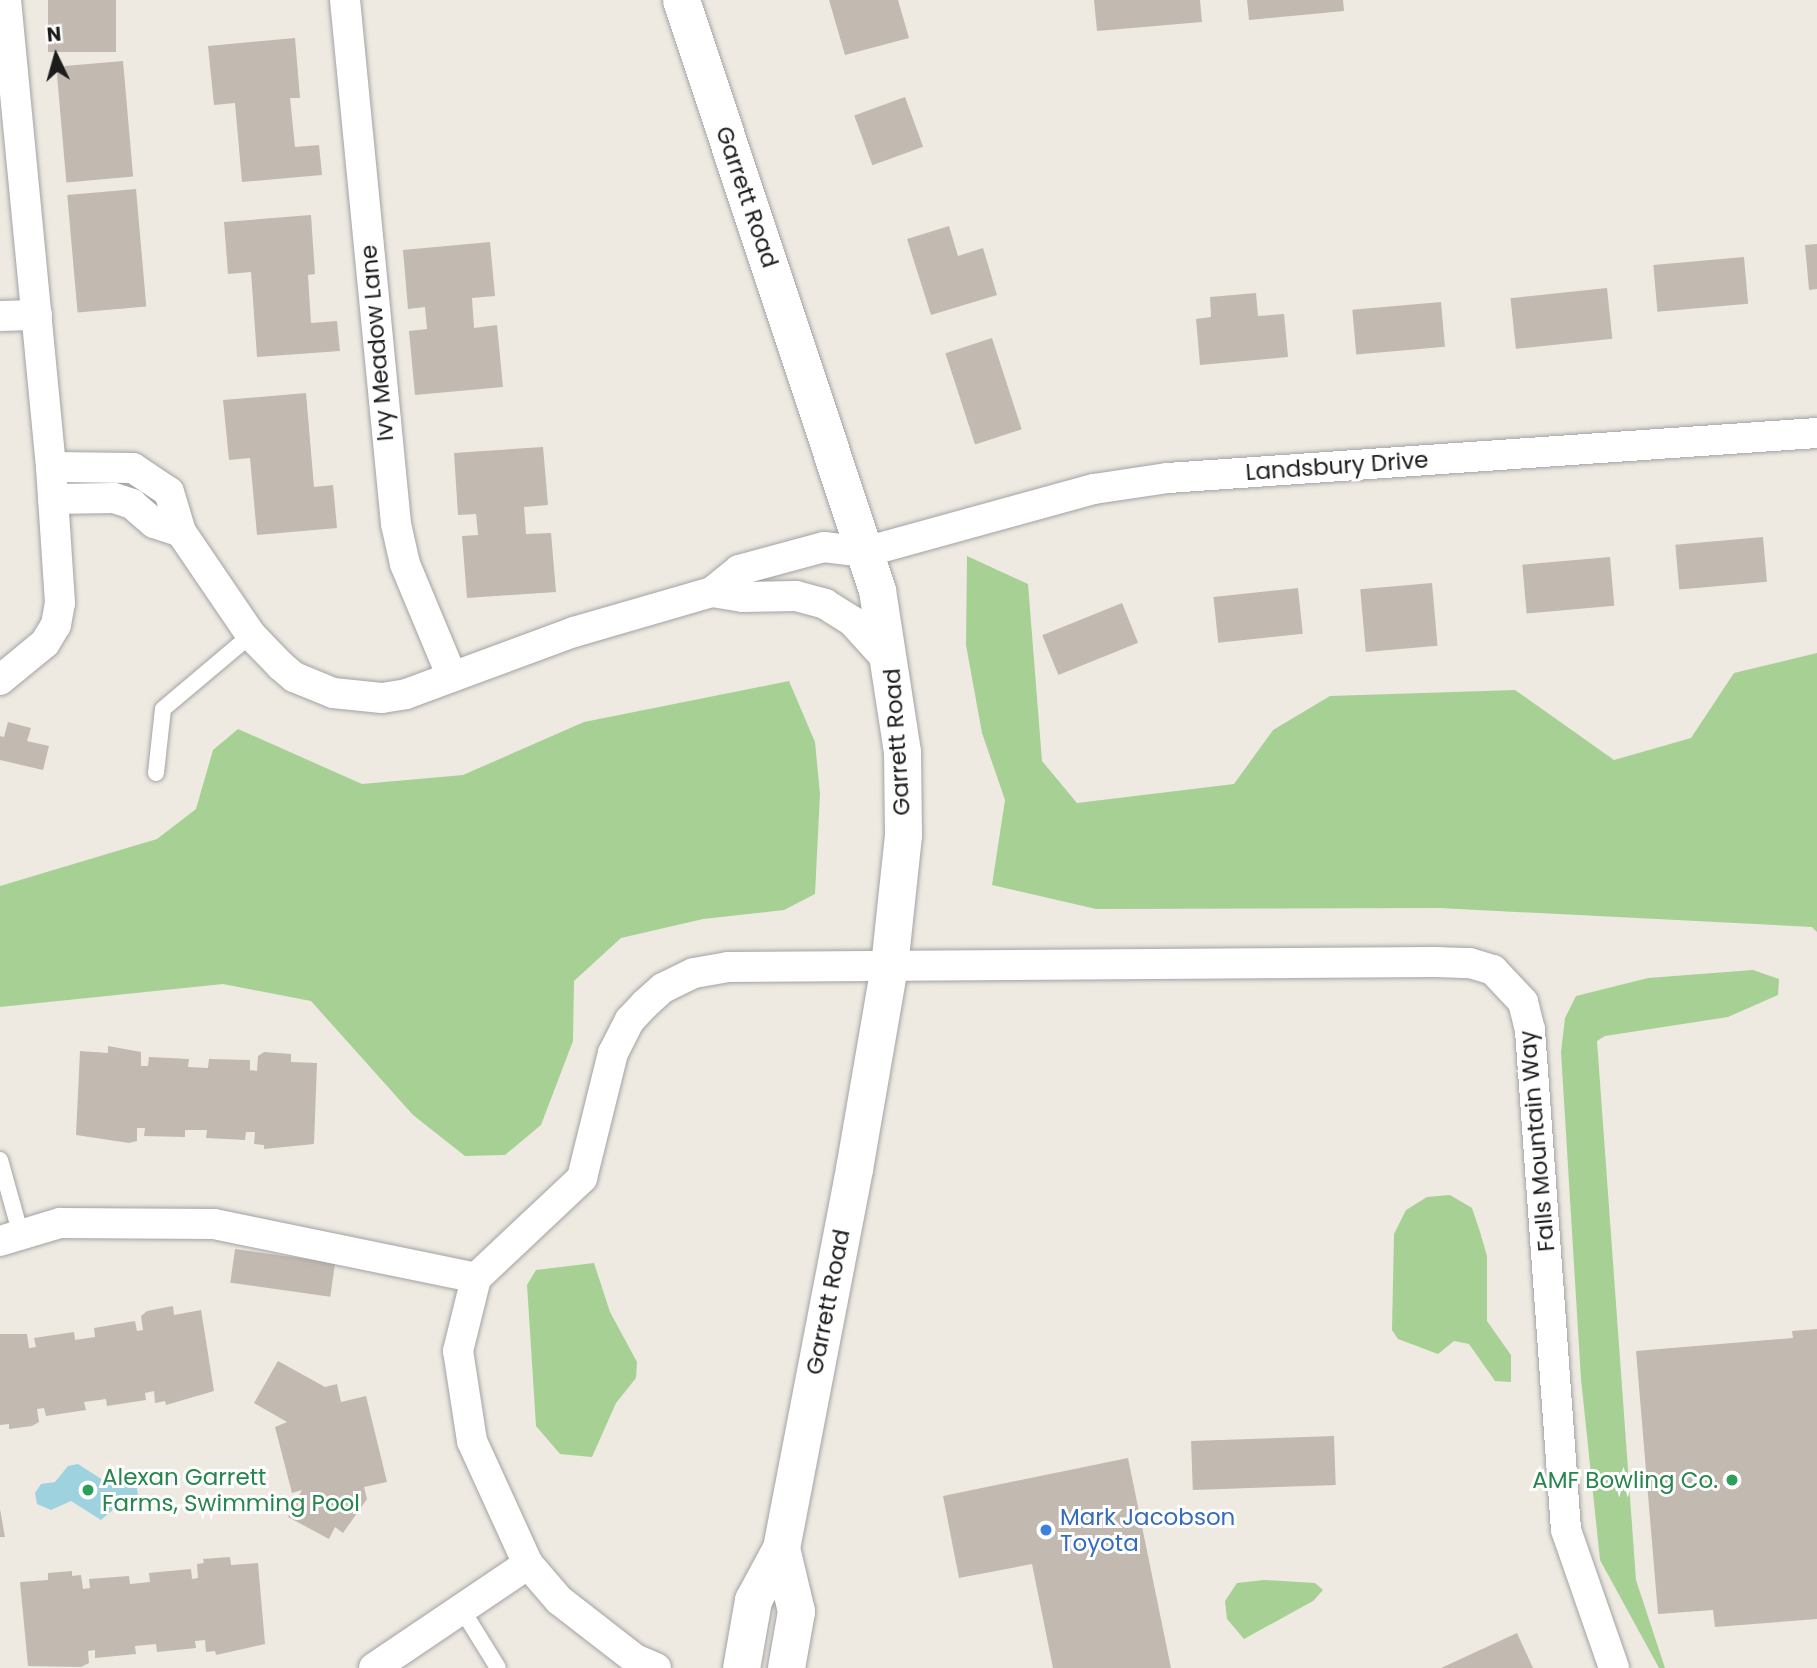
<!DOCTYPE html>
<html>
<head>
<meta charset="utf-8">
<style>
  body { margin:0 }
  #map { position:relative; width:1817px; height:1668px; overflow:hidden; background:#eeeae2; font-family:Poppins,sans-serif }
  div>[style] { position:absolute }
  [style*='--x'] { left:calc(var(--x)*1px); top:calc(var(--y)*1px); width:calc(var(--w)*1px); rotate:calc(var(--a)*1deg) }
  .forest>* { inset:0; background:#a7d094 }
  .water>* { inset:0; background:#9fd2df }
  .building>* { inset:0; background:#c2b9b1; transform-origin:0 0 }
  .roads { filter:drop-shadow(0 0 2px #a3a3a3) drop-shadow(0 0 2px #a3a3a3) }
  .service>* { height:16px; margin:-8px; padding:0 8px; transform-origin:8px; border-radius:8px; background:#fff }
  .minor>* { height:30px; margin:-15px; padding:0 15px; transform-origin:15px; border-radius:15px; background:#fff }
  .tertiary>* { height:37px; margin:-18.5px; padding:0 18.5px; transform-origin:18.5px; border-radius:18.5px; background:#fff }
  .dots>* { width:19px; height:19px; translate:-50% -50%; box-sizing:border-box; border:4px solid #fff; border-radius:50% }
  span { translate:-50% -50%; white-space:nowrap; text-align:center; line-height:1.15; -webkit-text-stroke:6px #fff; paint-order:stroke }
  .street-label { font-size:23px; color:#1c1c1c }
  .leisure-label { font-size:23px; color:#27864d }
  .left { translate:0 -50%; text-align:left }
  .right { translate:-100% -50%; text-align:right }
  .shop-label { font-size:23px; color:#366cbe }
  .north { position:absolute; left:21px; top:21px; width:70px; height:70px; -webkit-text-stroke:5px #fff; paint-order:stroke; rotate:355deg; font-size:19px; font-weight:700; line-height:28px; text-align:center; color:#1c1c1c }
  .north::after { content:''; display:block; margin:auto; width:24px; height:32px; background:#1c1c1c; clip-path:polygon(50% 0,100% 100%,50% 72%,0 100%) }
</style>
</head>
<body>
<div id="map">
  <div class="forest">
    <i style="clip-path:polygon(967px 556px,1028px 584px,1042px 761px,1077px 803px,1234px 784px,1273px 730px,1330px 696px,1515px 690px,1614px 760px,1691px 738px,1734px 673px,1817px 653px,1817px 932px,1812px 927px,1439px 908px,1096px 909px,992px 885px,1005px 800px,982px 733px,966px 645px)"></i>
    <i style="clip-path:polygon(789px 681px,815px 742px,820px 794px,815px 894px,784px 910px,703px 919px,621px 938px,574px 981px,573px 1041px,541px 1125px,505px 1155px,465px 1156px,413px 1115px,311px 1001px,223px 984px,0 1007px,0 886px,157px 839px,196px 809px,213px 750px,238px 729px,362px 784px,463px 775px,584px 722px)"></i>
    <i style="clip-path:polygon(1753px 970px,1779px 979px,1778px 995px,1728px 1017px,1605px 1036px,1597px 1041px,1636px 1580px,1665px 1668px,1659px 1668px,1600px 1560px,1581px 1379px,1561px 1052px,1565px 1018px,1576px 996px,1648px 978px)"></i>
    <i style="clip-path:polygon(1450px 1195px,1472px 1208px,1480px 1232px,1487px 1256px,1487px 1321px,1511px 1355px,1511px 1382px,1495px 1381px,1469px 1344px,1454px 1341px,1438px 1354px,1398px 1339px,1392px 1330px,1394px 1234px,1406px 1210px,1427px 1197px)"></i>
    <i style="clip-path:polygon(594px 1263px,610px 1312px,637px 1362px,636px 1378px,616px 1403px,592px 1457px,560px 1454px,536px 1426px,527px 1285px,536px 1270px)"></i>
    <i style="clip-path:polygon(1264px 1580px,1315px 1583px,1323px 1590px,1313px 1601px,1244px 1639px,1227px 1619px,1225px 1601px,1237px 1583px)"></i>
  </div>
  <div class="water">
    <i style="clip-path:polygon(78px 1464px,109px 1484px,130px 1478px,136px 1481px,138px 1496px,121px 1503px,101px 1520px,71px 1501px,51px 1510px,37px 1504px,35px 1493px,41px 1484px,55px 1482px,68px 1466px)"></i>
  </div>
  <div class="building">
    <i style="left:48px;top:0;width:68px;height:52px"></i>
    <i style="clip-path:polygon(829px 0,898px 0,909px 38px,845px 55px)"></i>
    <i style="clip-path:polygon(1094px 0,1200px 0,1202px 22px,1097px 31px)"></i>
    <i style="clip-path:polygon(1247px 0,1343px 0,1344px 11px,1249px 20px)"></i>
    <i style="clip-path:polygon(295px 38px,300px 98px,290px 98px,295px 147px,319px 145px,322px 175px,242px 182px,235px 103px,214px 105px,208px 46px)"></i>
    <i style="left:123px;top:61px;width:116px;height:67px;rotate:85deg"></i>
    <i style="left:905px;top:97px;width:53px;height:54px;rotate:70deg"></i>
    <i style="left:136px;top:189px;width:118px;height:69px;rotate:85deg"></i>
    <i style="clip-path:polygon(311px 215px,315px 274px,308px 275px,311px 323px,337px 321px,340px 351px,257px 357px,251px 272px,228px 274px,224px 222px)"></i>
    <i style="clip-path:polygon(949px 226px,958px 256px,983px 248px,997px 295px,931px 315px,907px 239px)"></i>
    <i style="clip-path:polygon(490px 242px,495px 296px,472px 298px,474px 328px,497px 325px,503px 387px,415px 395px,409px 331px,427px 329px,425px 307px,408px 309px,403px 250px)"></i>
    <i style="clip-path:polygon(1817px 244px,1817px 289px,1809px 290px,1805px 245px)"></i>
    <i style="left:1744px;top:257px;width:47px;height:91px;rotate:85deg"></i>
    <i style="left:1607px;top:288px;width:51px;height:97px;rotate:84deg"></i>
    <i style="clip-path:polygon(1256px 293px,1258px 316px,1284px 314px,1288px 357px,1200px 365px,1196px 319px,1211px 317px,1210px 297px)"></i>
    <i style="left:1441px;top:302px;width:45px;height:89px;rotate:85deg"></i>
    <i style="left:992px;top:338px;width:96px;height:49px;rotate:72deg"></i>
    <i style="clip-path:polygon(306px 393px,314px 487px,333px 485px,337px 528px,257px 535px,250px 458px,229px 460px,223px 400px)"></i>
    <i style="clip-path:polygon(543px 447px,548px 505px,524px 507px,526px 534px,551px 533px,556px 592px,467px 598px,462px 536px,478px 535px,476px 514px,458px 515px,454px 453px)"></i>
    <i style="left:1763px;top:537px;width:45px;height:88px;rotate:85deg"></i>
    <i style="left:1610px;top:557px;width:49px;height:88px;rotate:85deg"></i>
    <i style="left:1432px;top:583px;width:63px;height:72px;rotate:85deg"></i>
    <i style="left:1298px;top:588px;width:46px;height:85px;rotate:84deg"></i>
    <i style="left:1122px;top:603px;width:43px;height:86px;rotate:68deg"></i>
    <i style="clip-path:polygon(8px 722px,31px 728px,27px 741px,49px 746px,43px 770px,0 760px,0 736px,4px 737px)"></i>
    <i style="clip-path:polygon(108px 1046px,141px 1052px,141px 1066px,148px 1066px,149px 1057px,189px 1059px,188px 1067px,208px 1068px,209px 1059px,250px 1060px,250px 1070px,257px 1071px,258px 1056px,264px 1052px,291px 1054px,291px 1062px,317px 1063px,314px 1144px,264px 1149px,264px 1145px,254px 1144px,255px 1132px,246px 1132px,245px 1140px,206px 1138px,207px 1130px,185px 1130px,185px 1137px,144px 1136px,145px 1128px,137px 1128px,137px 1141px,129px 1143px,76px 1135px,80px 1051px,108px 1053px)"></i>
    <i style="left:235px;top:1249px;width:101px;height:34px;rotate:8deg"></i>
    <i style="clip-path:polygon(173px 1306px,174px 1315px,201px 1310px,214px 1391px,166px 1405px,165px 1401px,155px 1403px,154px 1391px,145px 1393px,146px 1400px,107px 1406px,106px 1399px,84px 1402px,86px 1410px,46px 1416px,44px 1408px,37px 1409px,39px 1422px,32px 1426px,9px 1429px,9px 1424px,0 1425px,0 1334px,27px 1334px,29px 1348px,36px 1347px,34px 1338px,74px 1332px,75px 1340px,95px 1337px,94px 1328px,135px 1321px,137px 1331px,143px 1330px,141px 1316px,147px 1311px)"></i>
    <i style="clip-path:polygon(1817px 1329px,1817px 1619px,1715px 1627px,1713px 1610px,1658px 1614px,1636px 1351px,1793px 1338px,1792px 1331px)"></i>
    <i style="clip-path:polygon(278px 1361px,325px 1387px,337px 1384px,341px 1402px,366px 1396px,387px 1482px,364px 1487px,367px 1499px,343px 1533px,335px 1527px,329px 1539px,288px 1517px,302px 1490px,292px 1493px,275px 1427px,287px 1422px,254px 1403px)"></i>
    <i style="left:1334px;top:1436px;width:49px;height:143px;rotate:88deg"></i>
    <i style="clip-path:polygon(1128px 1458px,1171px 1668px,1053px 1668px,1032px 1564px,959px 1578px,943px 1496px)"></i>
    <i style="clip-path:polygon(0 1509px,5px 1537px,0 1537px)"></i>
    <i style="clip-path:polygon(230px 1557px,231px 1565px,258px 1563px,265px 1644px,216px 1655px,215px 1651px,206px 1652px,205px 1640px,195px 1641px,196px 1648px,157px 1652px,156px 1644px,135px 1646px,136px 1654px,95px 1658px,95px 1650px,88px 1651px,89px 1663px,81px 1667px,28px 1666px,20px 1582px,48px 1580px,48px 1573px,72px 1571px,72px 1576px,81px 1575px,83px 1589px,90px 1588px,89px 1579px,129px 1576px,130px 1584px,150px 1582px,149px 1573px,191px 1569px,192px 1579px,198px 1578px,197px 1564px,204px 1563px,203px 1559px)"></i>
    <i style="clip-path:polygon(1517px 1633px,1533px 1668px,1441px 1668px)"></i>
  </div>
  <div class="roads">
    <div class="service">
      <i style="--x:156;--y:773;--w:64;--a:-83.8"></i>
      <i style="--x:163;--y:709;--w:115;--a:-40.1"></i>
      <i style="--x:0;--y:1160;--w:78;--a:74.4"></i>
      <i style="--x:461;--y:1608;--w:70;--a:58.3"></i>
    </div>
    <div class="minor">
      <i style="--x:345;--y:0;--w:526;--a:84.44"></i>
      <i style="--x:396;--y:524;--w:41;--a:77.3"></i>
      <i style="--x:405;--y:564;--w:122;--a:67.4"></i>
      <i style="--x:0;--y:316;--w:37;--a:-2"></i>
      <i style="--x:51;--y:467;--w:82;--a:0.7"></i>
      <i style="--x:133;--y:468;--w:43;--a:33.7"></i>
      <i style="--x:169;--y:492;--w:42;--a:73.3"></i>
      <i style="--x:181;--y:532;--w:125;--a:55.8"></i>
      <i style="--x:251;--y:635;--w:43;--a:45.9"></i>
      <i style="--x:281;--y:666;--w:17;--a:40"></i>
      <i style="--x:294;--y:677;--w:42;--a:22.3"></i>
      <i style="--x:333;--y:693;--w:49;--a:5.8"></i>
      <i style="--x:382;--y:698;--w:24;--a:-9"></i>
      <i style="--x:406;--y:694;--w:179;--a:-20.3"></i>
      <i style="--x:574;--y:632;--w:144;--a:-16.2"></i>
      <i style="--x:712;--y:592;--w:35;--a:-39"></i>
      <i style="--x:739;--y:570;--w:88;--a:-15.1"></i>
      <i style="--x:824;--y:547;--w:41;--a:7"></i>
      <i style="--x:865;--y:552;--w:238;--a:-15.4"></i>
      <i style="--x:1094;--y:489;--w:75;--a:-8.5"></i>
      <i style="--x:1168;--y:478;--w:651;--a:-3.97"></i>
      <i style="--x:53;--y:499;--w:61;--a:-0.9"></i>
      <i style="--x:114;--y:498;--w:19;--a:18"></i>
      <i style="--x:132;--y:504;--w:29;--a:41"></i>
      <i style="--x:154;--y:523;--w:28;--a:18"></i>
      <i style="--x:712;--y:592;--w:31;--a:9"></i>
      <i style="--x:743;--y:597;--w:53;--a:-1.1"></i>
      <i style="--x:796;--y:596;--w:30;--a:15"></i>
      <i style="--x:825;--y:604;--w:32;--a:32"></i>
      <i style="--x:852;--y:621;--w:59;--a:47.7"></i>
      <i style="--x:0;--y:680;--w:58;--a:-39.4"></i>
      <i style="--x:45;--y:643;--w:21;--a:-59"></i>
      <i style="--x:56;--y:625;--w:22;--a:-80"></i>
      <i style="--x:60;--y:603;--w:136;--a:-93.8"></i>
      <i style="--x:51;--y:467;--w:469;--a:-95.5"></i>
      <i style="--x:0;--y:1241;--w:63;--a:-16.7"></i>
      <i style="--x:60;--y:1223;--w:154;--a:0.4"></i>
      <i style="--x:214;--y:1224;--w:268;--a:11.6"></i>
      <i style="--x:374;--y:1668;--w:186;--a:-34"></i>
      <i style="--x:656;--y:1668;--w:23;--a:-157"></i>
      <i style="--x:635;--y:1659;--w:96;--a:-142.2"></i>
      <i style="--x:559;--y:1600;--w:48;--a:-130.7"></i>
      <i style="--x:528;--y:1564;--w:135;--a:-114.5"></i>
      <i style="--x:472;--y:1441;--w:91;--a:-98.8"></i>
      <i style="--x:458;--y:1351;--w:75;--a:-76.1"></i>
      <i style="--x:476;--y:1278;--w:146;--a:-43.3"></i>
      <i style="--x:582;--y:1178;--w:129;--a:-76.1"></i>
      <i style="--x:613;--y:1053;--w:37;--a:-63"></i>
      <i style="--x:630;--y:1020;--w:22;--a:-47"></i>
      <i style="--x:645;--y:1004;--w:24;--a:-42"></i>
      <i style="--x:663;--y:988;--w:34;--a:-26"></i>
      <i style="--x:694;--y:973;--w:35;--a:-10"></i>
      <i style="--x:728;--y:967;--w:707;--a:-0.41"></i>
      <i style="--x:1435;--y:962;--w:35;--a:2"></i>
      <i style="--x:1470;--y:963;--w:24;--a:17"></i>
      <i style="--x:1493;--y:970;--w:44;--a:46.8"></i>
      <i style="--x:1523;--y:1002;--w:29;--a:76"></i>
      <i style="--x:1530;--y:1030;--w:501;--a:85.88"></i>
      <i style="--x:1566;--y:1530;--w:146;--a:70.8"></i>
    </div>
    <div class="tertiary">
      <i style="--x:681;--y:0;--w:622;--a:71.62"></i>
      <i style="--x:877;--y:590;--w:164;--a:81.2"></i>
      <i style="--x:902;--y:752;--w:83;--a:89.3"></i>
      <i style="--x:903;--y:835;--w:132;--a:96.1"></i>
      <i style="--x:889;--y:966;--w:206;--a:99.8"></i>
      <i style="--x:854;--y:1169;--w:386;--a:100.9"></i>
      <i style="--x:781;--y:1548;--w:59;--a:118.3"></i>
      <i style="--x:753;--y:1600;--w:69;--a:100"></i>
      <i style="--x:781;--y:1548;--w:65;--a:76.6"></i>
      <i style="--x:796;--y:1611;--w:58;--a:100"></i>
    </div>
  </div>
  <div class="dots">
    <i style="left:1732px;top:1480px;background:#2e9e5b"></i>
    <i style="left:88px;top:1490px;background:#2e9e5b"></i>
    <i style="left:1046px;top:1530px;background:#3f7fe0"></i>
  </div>
  <div class="street-label">
    <span style="left:747px;top:197px;rotate:71deg">Garrett Road</span>
    <span style="left:377px;top:343px;rotate:-95deg">Ivy Meadow Lane</span>
    <span style="left:1337px;top:466px;rotate:-4deg">Landsbury Drive</span>
    <span style="left:897px;top:742px;rotate:-94deg">Garrett Road</span>
    <span style="left:1537px;top:1141px;rotate:-95deg">Falls Mountain Way</span>
    <span style="left:828px;top:1302px;rotate:-79deg">Garrett Road</span>
  </div>
  <div class="leisure-label">
    <span class="left" style="left:102px;top:1490px">Alexan Garrett<br>Farms, Swimming Pool</span>
    <span class="right" style="left:1718px;top:1480px">AMF Bowling Co.</span>
  </div>
  <div class="shop-label">
    <span class="left" style="left:1060px;top:1530px">Mark Jacobson<br>Toyota</span>
  </div>
  <div class="north">N</div>
</div>
</body>
</html>
